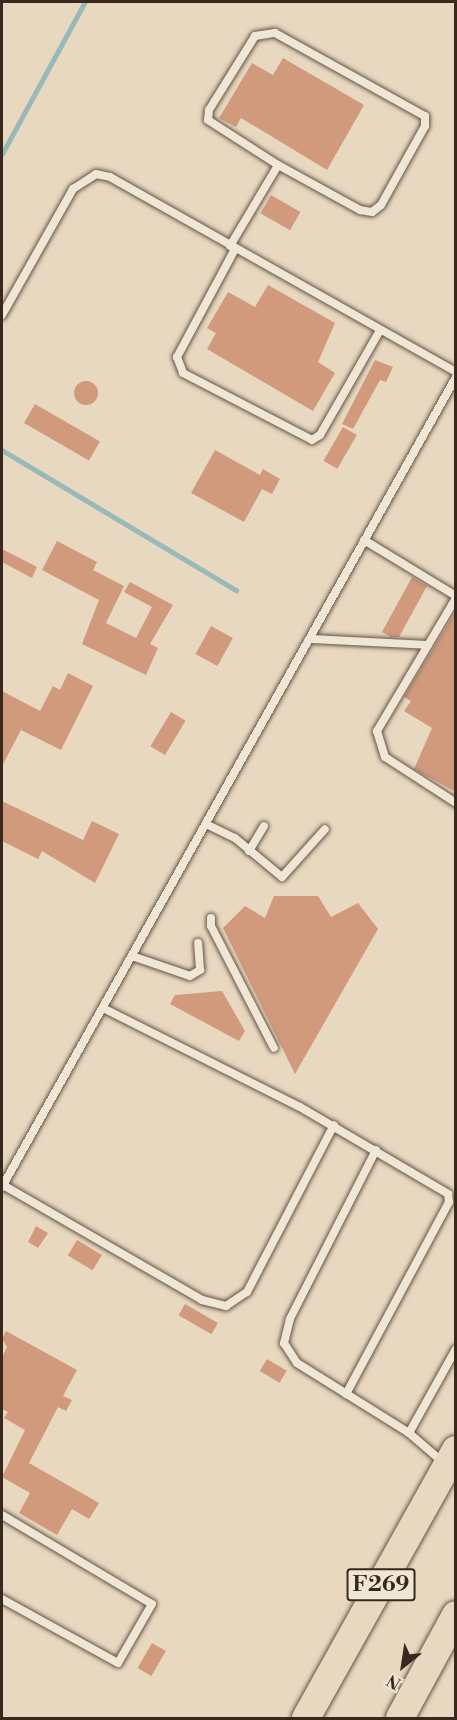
<!DOCTYPE html>
<html>
<head>
<meta charset="utf-8">
<style>
  body { margin:0 }
  #map { position:relative; width:457px; height:1720px; overflow:hidden; background:#e8d8bf; font-family:"Libre Bodoni",serif }
  div>[style] { position:absolute }
  [style*='--x'] { left:calc(var(--x)*1px); top:calc(var(--y)*1px); width:calc(var(--w)*1px); rotate:calc(var(--a)*1deg) }
  .stream>* { height:4.5px; margin:-2.25px; padding:0 2.25px; transform-origin:2.25px; border-radius:2.25px; background:#99b8b9 }
  .building>* { inset:0; background:#d19a7c; transform-origin:0 0 }
  .round { border-radius:50% }
  .roads { filter:drop-shadow(0 0 2px #655446) drop-shadow(0 0 2px #655446) }
  .lane>* { height:8px; margin:-4px; padding:0 4px; transform-origin:4px; border-radius:4px; background:#f0e6d5 }
  .highway>* { height:28px; margin:-14px; padding:0 14px; transform-origin:14px; border-radius:14px; background:#e8d8bf }
  span { translate:-50% -50%; white-space:nowrap; text-align:center; line-height:1.15; -webkit-text-stroke:4.5px #f0e6d5; paint-order:stroke }
  .shield-label span { padding:2px 4px; background:#f0e6d5; border:2px solid; border-radius:4px; -webkit-text-stroke-width:0 }
  .shield-label { font-size:22px; color:#39281e; font-weight:700 }
  .frame { position:absolute; inset:0; border:3px solid #39281e; pointer-events:none }
  .north { position:absolute; left:373px; top:1636px; width:60px; height:60px; -webkit-text-stroke:4px #f0e6d5; paint-order:stroke; rotate:210deg; font-size:16px; font-weight:700; line-height:24px; text-align:center; color:#39281e }
  .north::after { content:''; display:block; margin:auto; width:21px; height:27px; background:#39281e; clip-path:polygon(50% 0,100% 100%,50% 72%,0 100%) }
</style>
</head>
<body>
<div id="map">
  <div class="stream">
    <i style="--x:2;--y:154;--w:173;--a:-61.4"></i>
    <i style="--x:2;--y:450;--w:273;--a:30.9"></i>
  </div>
  <div class="building">
    <i style="clip-path:polygon(283px 58px,364px 105px,327px 170px,241px 118px,236px 127px,219px 118px,252px 63px,273px 75px)"></i>
    <i style="left:271px;top:195px;width:34px;height:21px;rotate:30deg"></i>
    <i style="clip-path:polygon(268px 285px,335px 323px,318px 362px,335px 373px,313px 411px,207px 349px,216px 333px,207px 328px,228px 292px,255px 307px)"></i>
    <i style="clip-path:polygon(375px 360px,393px 367px,386px 382px,380px 380px,353px 429px,342px 424px)"></i>
    <i class="round" style="left:74px;top:381px;width:24px;height:24px"></i>
    <i style="left:35px;top:404px;width:75px;height:22px;rotate:30deg"></i>
    <i style="left:343px;top:427px;width:16px;height:39px;rotate:30deg"></i>
    <i style="clip-path:polygon(215px 450px,260px 475px,263px 469px,280px 479px,272px 494px,262px 489px,244px 522px,191px 493px)"></i>
    <i style="clip-path:polygon(57px 541px,97px 562px,93px 570px,124px 586px,106px 623px,136px 638px,152px 607px,124px 592px,130px 582px,173px 605px,150px 644px,158px 648px,146px 675px,82px 644px,99px 600px,42px 570px)"></i>
    <i style="clip-path:polygon(2px 549px,37px 567px,32px 578px,2px 562px)"></i>
    <i style="clip-path:polygon(412px 577px,427px 586px,399px 637px,391px 637px,382px 632px)"></i>
    <i style="clip-path:polygon(456px 611px,456px 792px,414px 769px,432px 728px,404px 711px,411px 701px,404px 697px)"></i>
    <i style="left:211px;top:626px;width:25px;height:32px;rotate:29deg"></i>
    <i style="clip-path:polygon(68px 673px,93px 686px,61px 750px,21px 730px,2px 766px,2px 691px,40px 711px,53px 686px,60px 690px)"></i>
    <i style="left:171px;top:712px;width:17px;height:40px;rotate:31deg"></i>
    <i style="clip-path:polygon(2px 801px,83px 840px,92px 821px,119px 834px,95px 883px,42px 851px,38px 859px,2px 841px)"></i>
    <i style="clip-path:polygon(274px 896px,318px 896px,331px 917px,358px 903px,378px 929px,295px 1074px,223px 928px,245px 906px,265px 918px)"></i>
    <i style="clip-path:polygon(222px 991px,245px 1031px,239px 1041px,170px 1004px,175px 995px)"></i>
    <i style="clip-path:polygon(36px 1226px,48px 1233px,38px 1248px,28px 1242px)"></i>
    <i style="left:77px;top:1240px;width:29px;height:18px;rotate:31deg"></i>
    <i style="left:185px;top:1304px;width:38px;height:13px;rotate:30deg"></i>
    <i style="clip-path:polygon(6px 1331px,77px 1370px,63px 1396px,72px 1400px,66px 1411px,58px 1407px,29px 1463px,99px 1503px,89px 1519px,72px 1509px,57px 1535px,19px 1513px,30px 1493px,2px 1477px,25px 1430px,4px 1418px,8px 1412px,2px 1409px,2px 1357px,7px 1347px,2px 1339px)"></i>
    <i style="left:267px;top:1359px;width:23px;height:14px;rotate:31deg"></i>
    <i style="left:152px;top:1643px;width:16px;height:29px;rotate:30deg"></i>
  </div>
  <div class="roads">
    <div class="lane">
      <i style="--x:230;--y:246;--w:94;--a:-59.3"></i>
      <i style="--x:278;--y:165;--w:83;--a:-147.3"></i>
      <i style="--x:208;--y:120;--w:10;--a:-84"></i>
      <i style="--x:209;--y:110;--w:87;--a:-58.1"></i>
      <i style="--x:255;--y:36;--w:20;--a:-9"></i>
      <i style="--x:275;--y:33;--w:171;--a:29"></i>
      <i style="--x:425;--y:116;--w:10;--a:90"></i>
      <i style="--x:425;--y:126;--w:90;--a:119.1"></i>
      <i style="--x:381;--y:205;--w:11;--a:142"></i>
      <i style="--x:372;--y:212;--w:12;--a:-171"></i>
      <i style="--x:360;--y:210;--w:94;--a:-151.2"></i>
      <i style="--x:235;--y:249;--w:123;--a:118.2"></i>
      <i style="--x:177;--y:357;--w:17;--a:69"></i>
      <i style="--x:183;--y:373;--w:145;--a:27.4"></i>
      <i style="--x:312;--y:440;--w:9;--a:-32"></i>
      <i style="--x:320;--y:435;--w:119;--a:-60.2"></i>
      <i style="--x:2;--y:315;--w:145;--a:-60.6"></i>
      <i style="--x:73;--y:189;--w:27;--a:-33"></i>
      <i style="--x:96;--y:174;--w:14;--a:12"></i>
      <i style="--x:110;--y:177;--w:397;--a:29.4"></i>
      <i style="--x:364;--y:540;--w:108;--a:31.3"></i>
      <i style="--x:456;--y:598;--w:155;--a:120.7"></i>
      <i style="--x:377;--y:731;--w:27;--a:73"></i>
      <i style="--x:385;--y:757;--w:85;--a:32.9"></i>
      <i style="--x:311;--y:639;--w:117;--a:2.9"></i>
      <i style="--x:206;--y:824;--w:32;--a:26"></i>
      <i style="--x:235;--y:838;--w:61;--a:39.7"></i>
      <i style="--x:282;--y:877;--w:64;--a:-48.1"></i>
      <i style="--x:249;--y:851;--w:29;--a:-59"></i>
      <i style="--x:211;--y:918;--w:8;--a:90"></i>
      <i style="--x:211;--y:926;--w:137;--a:62.7"></i>
      <i style="--x:132;--y:956;--w:61;--a:19"></i>
      <i style="--x:190;--y:976;--w:12;--a:-31"></i>
      <i style="--x:200;--y:970;--w:27;--a:-94"></i>
      <i style="--x:103;--y:1008;--w:220;--a:26.7"></i>
      <i style="--x:300;--y:1107;--w:172;--a:30.4"></i>
      <i style="--x:448;--y:1194;--w:8;--a:83"></i>
      <i style="--x:449;--y:1202;--w:218;--a:118.2"></i>
      <i style="--x:376;--y:1150;--w:190;--a:117"></i>
      <i style="--x:290;--y:1319;--w:25;--a:104"></i>
      <i style="--x:284;--y:1343;--w:24;--a:57"></i>
      <i style="--x:297;--y:1363;--w:132;--a:32"></i>
      <i style="--x:409;--y:1433;--w:46;--a:40.6"></i>
      <i style="--x:2;--y:1180;--w:5;--a:79"></i>
      <i style="--x:3;--y:1185;--w:230;--a:30"></i>
      <i style="--x:202;--y:1300;--w:25;--a:14"></i>
      <i style="--x:226;--y:1306;--w:25;--a:-34"></i>
      <i style="--x:247;--y:1292;--w:188;--a:-62.5"></i>
      <i style="--x:2;--y:1187;--w:929;--a:-60.73"></i>
      <i style="--x:409;--y:1433;--w:96;--a:-60.8"></i>
      <i style="--x:2;--y:1515;--w:174;--a:30.7"></i>
      <i style="--x:152;--y:1604;--w:68;--a:120"></i>
      <i style="--x:118;--y:1663;--w:132;--a:-151.1"></i>
    </div>
    <div class="highway">
      <i style="--x:306;--y:1718;--w:307;--a:-60.8"></i>
      <i style="--x:400;--y:1718;--w:117;--a:-61.5"></i>
    </div>
  </div>
  <div class="shield-label">
    <span style="left:381px;top:1585px">F269</span>
  </div>
  <div class="frame"></div>
  <div class="north">N</div>
</div>
</body>
</html>
